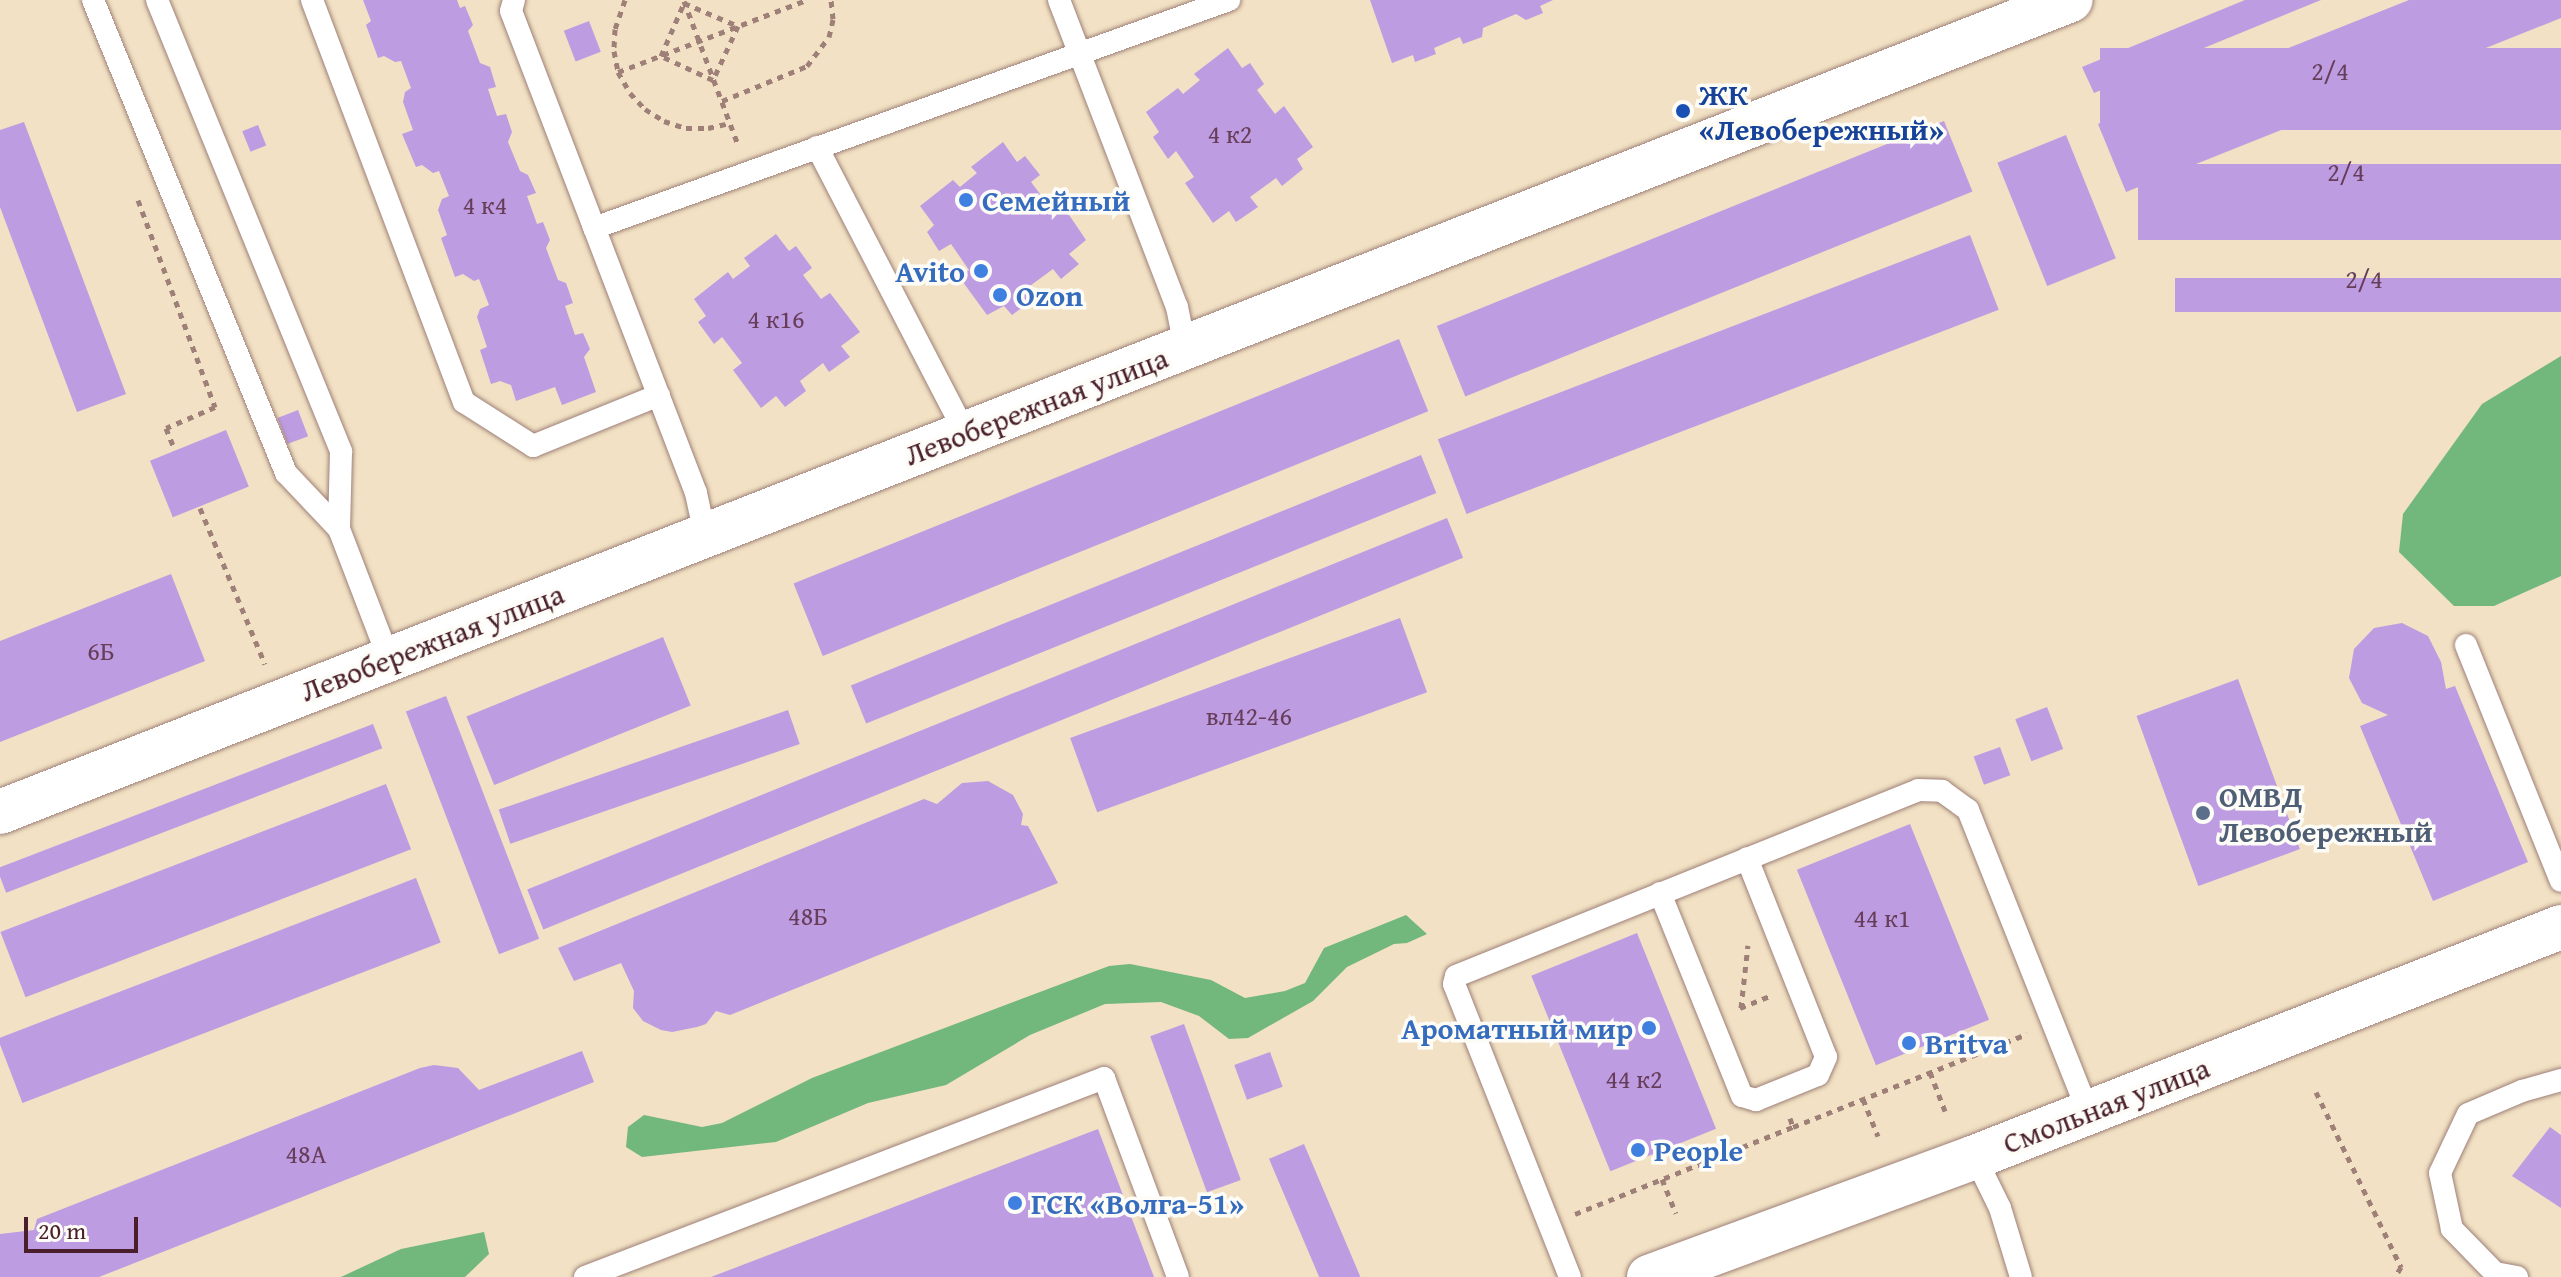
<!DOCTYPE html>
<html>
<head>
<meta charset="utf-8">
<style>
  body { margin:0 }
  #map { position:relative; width:2561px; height:1277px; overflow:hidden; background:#f2e1c4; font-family:"Gentium Book Plus",serif }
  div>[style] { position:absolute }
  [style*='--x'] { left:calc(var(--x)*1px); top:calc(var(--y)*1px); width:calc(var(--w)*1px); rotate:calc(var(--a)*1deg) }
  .forest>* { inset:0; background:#72b77b }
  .building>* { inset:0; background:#bd9ce2; transform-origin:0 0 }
  .path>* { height:5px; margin-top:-2.5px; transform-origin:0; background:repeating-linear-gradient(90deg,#9e8078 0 6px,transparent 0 12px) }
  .roads { filter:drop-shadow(0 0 2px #9e8078) drop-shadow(0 0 2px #9e8078) }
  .service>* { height:22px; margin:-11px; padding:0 11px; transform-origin:11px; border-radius:11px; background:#fff }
  .minor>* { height:44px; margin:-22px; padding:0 22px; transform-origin:22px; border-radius:22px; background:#fff }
  .tertiary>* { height:44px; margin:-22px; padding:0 22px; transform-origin:22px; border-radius:22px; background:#fff }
  .dots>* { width:22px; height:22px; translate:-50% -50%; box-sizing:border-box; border:4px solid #fdfcf7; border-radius:50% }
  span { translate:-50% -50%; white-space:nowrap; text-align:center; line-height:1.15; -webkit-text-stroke:7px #fdfcf7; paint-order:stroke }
  .number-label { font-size:26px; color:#673e59 }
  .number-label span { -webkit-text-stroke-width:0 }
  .transit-label { font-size:30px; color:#164399; font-weight:700 }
  .left { translate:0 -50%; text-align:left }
  .shop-label { font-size:30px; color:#366cbe; font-weight:700 }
  .right { translate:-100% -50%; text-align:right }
  .street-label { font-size:30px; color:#4a1f2b }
  .service-label { font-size:30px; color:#4e5e75; font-weight:700 }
  .scale { position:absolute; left:24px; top:1217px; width:114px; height:36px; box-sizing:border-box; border:4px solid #4a1f2b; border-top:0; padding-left:10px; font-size:24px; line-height:28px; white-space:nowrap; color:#4a1f2b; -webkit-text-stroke:6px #fdfcf7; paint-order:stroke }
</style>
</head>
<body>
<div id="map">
  <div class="forest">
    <i style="clip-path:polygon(2561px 356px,2561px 576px,2494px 606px,2454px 606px,2399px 552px,2403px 514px,2482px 404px)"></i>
    <i style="clip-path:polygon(1406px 915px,1427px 934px,1407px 943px,1394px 944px,1347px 967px,1313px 1001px,1248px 1038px,1229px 1039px,1199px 1016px,1161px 1002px,1105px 1004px,1030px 1035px,946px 1085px,868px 1103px,776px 1142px,642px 1157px,626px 1147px,628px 1127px,644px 1115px,702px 1127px,722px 1123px,812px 1078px,1109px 966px,1130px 964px,1211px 980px,1245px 998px,1285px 991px,1305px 983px,1324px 948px)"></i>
    <i style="clip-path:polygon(484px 1232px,489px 1254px,465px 1277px,341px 1277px,401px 1249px)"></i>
  </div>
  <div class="building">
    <i style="clip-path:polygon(363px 0,457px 0,460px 8px,465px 6px,473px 25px,468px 31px,480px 63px,490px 67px,496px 87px,488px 89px,497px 116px,506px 114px,512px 132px,508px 142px,520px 171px,528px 175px,536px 193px,527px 196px,537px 224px,543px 222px,550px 240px,546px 248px,558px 280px,566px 283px,573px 303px,565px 306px,575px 335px,583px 333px,590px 349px,584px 357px,596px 392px,562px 405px,555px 387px,516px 401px,511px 385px,500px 381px,491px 384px,480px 350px,487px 347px,477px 317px,480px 309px,489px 305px,479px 279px,474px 281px,463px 274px,455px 277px,441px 238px,447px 235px,438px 210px,442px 199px,449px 196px,439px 171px,433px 173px,422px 165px,416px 167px,402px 134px,413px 130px,403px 102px,405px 92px,411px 88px,401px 61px,395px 62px,384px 56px,378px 58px,366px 25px,371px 21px)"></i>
    <i style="clip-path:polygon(1370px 0,1553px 0,1540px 6px,1543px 13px,1526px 20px,1516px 14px,1483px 28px,1482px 37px,1463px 44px,1460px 37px,1434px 48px,1436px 54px,1415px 62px,1413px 55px,1392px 63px)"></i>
    <i style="clip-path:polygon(2245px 0,2321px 0,2094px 93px,2082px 67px)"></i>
    <i style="clip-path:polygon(2409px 0,2561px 0,2561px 18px,2126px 192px,2098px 124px)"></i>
    <i style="left:589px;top:21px;width:33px;height:27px;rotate:69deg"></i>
    <i style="clip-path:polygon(1228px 48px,1242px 68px,1250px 63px,1264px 84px,1257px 90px,1275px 114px,1284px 106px,1313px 147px,1297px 159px,1303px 169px,1282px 186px,1276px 178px,1250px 197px,1258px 207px,1236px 222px,1229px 211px,1213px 223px,1185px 183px,1194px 177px,1176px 151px,1168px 159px,1153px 137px,1159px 132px,1146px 112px,1178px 88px,1183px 94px,1200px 80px,1194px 74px)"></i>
    <i style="left:2561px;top:48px;width:82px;height:461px;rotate:90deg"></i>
    <i style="left:1944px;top:121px;width:76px;height:547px;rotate:68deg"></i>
    <i style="clip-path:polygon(24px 122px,126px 394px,77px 412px,0 207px,0 130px)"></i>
    <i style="left:258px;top:125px;width:22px;height:17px;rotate:68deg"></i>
    <i style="left:2066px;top:135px;width:133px;height:74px;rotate:68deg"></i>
    <i style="clip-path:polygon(1003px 142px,1017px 162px,1025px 156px,1040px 175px,1031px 182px,1050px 207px,1059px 200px,1086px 240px,1069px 254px,1079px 264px,1061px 279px,1053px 269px,1023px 291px,1031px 301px,1012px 315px,1004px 306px,987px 315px,960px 278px,969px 270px,951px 244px,939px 251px,927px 232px,934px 225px,920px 206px,953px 180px,960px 187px,977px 173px,971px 167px)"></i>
    <i style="left:2561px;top:164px;width:76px;height:423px;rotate:90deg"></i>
    <i style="clip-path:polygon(776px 234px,789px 251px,796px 246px,812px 268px,803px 275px,821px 299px,830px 293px,860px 332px,841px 346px,850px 357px,829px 372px,823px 363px,800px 381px,806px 391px,785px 407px,776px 396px,761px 408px,733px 370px,742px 363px,722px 337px,714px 344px,698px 322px,706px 316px,694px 299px,728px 272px,733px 279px,750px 266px,744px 258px)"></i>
    <i style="left:1970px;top:235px;width:80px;height:570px;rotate:69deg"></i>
    <i style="left:2561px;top:278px;width:34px;height:386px;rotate:90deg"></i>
    <i style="left:1399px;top:339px;width:78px;height:653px;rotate:68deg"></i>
    <i style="left:298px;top:410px;width:28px;height:22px;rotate:69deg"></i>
    <i style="left:226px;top:430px;width:61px;height:82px;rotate:68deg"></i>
    <i style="left:1421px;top:455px;width:41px;height:615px;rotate:68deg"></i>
    <i style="left:1447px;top:518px;width:43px;height:992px;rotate:68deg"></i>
    <i style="clip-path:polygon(171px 574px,205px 661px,0 742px,0 641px)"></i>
    <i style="left:1400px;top:618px;width:79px;height:351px;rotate:70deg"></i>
    <i style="clip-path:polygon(2402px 623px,2428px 636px,2441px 662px,2446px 689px,2455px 686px,2528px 862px,2433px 901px,2360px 726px,2388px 715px,2362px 703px,2349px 678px,2354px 649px,2374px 628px)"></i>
    <i style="left:663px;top:637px;width:74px;height:212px;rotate:68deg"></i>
    <i style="left:2238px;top:679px;width:181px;height:108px;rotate:70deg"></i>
    <i style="left:446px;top:696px;width:260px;height:43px;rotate:69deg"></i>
    <i style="left:2047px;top:707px;width:45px;height:34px;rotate:69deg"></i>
    <i style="left:788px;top:710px;width:36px;height:306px;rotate:71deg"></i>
    <i style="left:373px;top:724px;width:26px;height:403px;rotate:69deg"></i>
    <i style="left:2000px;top:747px;width:30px;height:28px;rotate:70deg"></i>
    <i style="clip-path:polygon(988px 781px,1013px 795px,1023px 814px,1021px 825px,1028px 826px,1058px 883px,730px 1015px,716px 1011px,706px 1024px,697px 1027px,672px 1032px,661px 1030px,643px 1021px,633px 1008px,634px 991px,621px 963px,574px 981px,558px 948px,924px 799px,937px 804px,962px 783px)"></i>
    <i style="left:386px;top:784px;width:70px;height:413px;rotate:69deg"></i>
    <i style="left:1910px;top:824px;width:211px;height:122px;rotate:68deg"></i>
    <i style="left:416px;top:878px;width:69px;height:448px;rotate:69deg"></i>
    <i style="left:1637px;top:933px;width:211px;height:114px;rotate:68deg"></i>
    <i style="left:1184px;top:1024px;width:166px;height:36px;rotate:70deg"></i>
    <i style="clip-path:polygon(582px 1051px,594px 1082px,99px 1277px,0 1277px,0 1234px,34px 1230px,37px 1219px,420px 1068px,434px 1065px,458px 1068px,479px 1090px)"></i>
    <i style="left:1270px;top:1052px;width:37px;height:38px;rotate:70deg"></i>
    <i style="clip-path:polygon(2550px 1127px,2561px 1135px,2561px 1208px,2512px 1176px)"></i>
    <i style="clip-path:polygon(1098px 1129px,1154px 1277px,711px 1277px)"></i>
    <i style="left:1304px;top:1144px;width:144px;height:38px;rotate:67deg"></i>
  </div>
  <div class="path">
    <i style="--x:625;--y:0;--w:31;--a:109"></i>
    <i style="--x:615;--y:29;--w:22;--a:93"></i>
    <i style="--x:614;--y:51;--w:21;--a:79"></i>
    <i style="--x:618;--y:72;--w:24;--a:60"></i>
    <i style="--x:630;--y:93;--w:22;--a:47"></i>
    <i style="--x:645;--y:109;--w:22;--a:32"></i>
    <i style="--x:664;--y:121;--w:23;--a:18"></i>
    <i style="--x:686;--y:128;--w:22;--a:0"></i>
    <i style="--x:708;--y:128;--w:23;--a:-13"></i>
    <i style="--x:684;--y:1;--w:154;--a:69.4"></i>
    <i style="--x:684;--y:3;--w:59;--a:23.1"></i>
    <i style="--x:738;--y:26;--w:60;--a:114.8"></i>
    <i style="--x:713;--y:80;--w:57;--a:-155.2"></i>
    <i style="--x:661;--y:56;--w:58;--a:-66.5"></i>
    <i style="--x:618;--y:72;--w:202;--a:-20.9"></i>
    <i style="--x:722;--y:101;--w:92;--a:-22.4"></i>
    <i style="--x:807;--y:66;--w:36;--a:-53"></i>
    <i style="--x:829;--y:37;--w:18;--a:-77"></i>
    <i style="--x:833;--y:19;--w:19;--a:-96"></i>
    <i style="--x:138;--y:200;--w:221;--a:69.6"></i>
    <i style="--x:215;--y:407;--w:53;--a:156.8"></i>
    <i style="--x:166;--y:428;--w:24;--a:68"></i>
    <i style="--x:200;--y:508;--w:169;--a:67.4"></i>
    <i style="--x:1740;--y:1008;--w:35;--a:-22"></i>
    <i style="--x:1741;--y:1008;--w:63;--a:-83.7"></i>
    <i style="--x:1930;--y:1072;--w:42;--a:69"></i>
    <i style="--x:2316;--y:1092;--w:195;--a:64.1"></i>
    <i style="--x:2401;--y:1267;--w:12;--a:121"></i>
    <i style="--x:1863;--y:1099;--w:40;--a:68"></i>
    <i style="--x:1790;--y:1118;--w:9;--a:72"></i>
    <i style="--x:1793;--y:1127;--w:252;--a:-21.7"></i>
    <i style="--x:1662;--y:1179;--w:37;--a:68"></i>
    <i style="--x:1575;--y:1214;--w:235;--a:-21.8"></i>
  </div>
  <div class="roads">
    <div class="service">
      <i style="--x:93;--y:0;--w:511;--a:67.8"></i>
      <i style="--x:286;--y:473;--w:77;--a:46.6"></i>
      <i style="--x:339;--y:529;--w:139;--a:69"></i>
      <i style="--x:157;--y:0;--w:488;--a:67.8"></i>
      <i style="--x:341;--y:452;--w:77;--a:91.5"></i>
      <i style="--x:312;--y:0;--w:430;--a:69.3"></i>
      <i style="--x:464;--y:402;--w:82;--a:32.5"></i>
      <i style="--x:533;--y:446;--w:136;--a:-22"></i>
      <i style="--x:514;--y:0;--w:11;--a:105"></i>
      <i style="--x:511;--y:11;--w:516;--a:69"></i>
      <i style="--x:696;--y:493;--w:43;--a:77.9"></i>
      <i style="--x:1059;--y:0;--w:329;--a:69"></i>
      <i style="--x:1177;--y:307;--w:41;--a:78.7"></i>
      <i style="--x:817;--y:147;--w:322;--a:62.6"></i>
      <i style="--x:594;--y:228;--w:675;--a:-19.75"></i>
      <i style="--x:2466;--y:645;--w:254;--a:68.1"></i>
      <i style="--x:1660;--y:893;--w:219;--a:68"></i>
      <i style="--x:1742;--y:1096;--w:15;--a:16"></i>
      <i style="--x:1756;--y:1100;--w:67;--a:-22"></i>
      <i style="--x:1818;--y:1075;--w:20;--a:-66"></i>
      <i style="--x:1826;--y:1057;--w:214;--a:-111.7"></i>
      <i style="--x:1975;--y:1157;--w:57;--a:63.9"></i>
      <i style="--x:2000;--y:1208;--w:72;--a:73.1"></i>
      <i style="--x:585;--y:1277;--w:556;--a:-20.98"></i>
      <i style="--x:1104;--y:1078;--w:212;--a:69.6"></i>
      <i style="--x:1570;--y:1277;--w:315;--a:-111.6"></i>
      <i style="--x:1454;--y:984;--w:8;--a:-76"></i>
      <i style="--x:1456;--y:976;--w:498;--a:-21.9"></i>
      <i style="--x:1918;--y:790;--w:24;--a:2"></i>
      <i style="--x:1942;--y:791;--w:32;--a:36"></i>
      <i style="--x:1968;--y:810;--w:325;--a:68.3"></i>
      <i style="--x:2517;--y:1277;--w:22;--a:-170"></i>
      <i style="--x:2495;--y:1273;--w:62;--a:-134.3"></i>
      <i style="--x:2452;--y:1229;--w:57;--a:-102.1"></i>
      <i style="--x:2440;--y:1173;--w:65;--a:-64.6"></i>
      <i style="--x:2468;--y:1114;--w:59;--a:-23.1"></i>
      <i style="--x:2522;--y:1091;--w:41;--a:-15.8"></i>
    </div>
    <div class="minor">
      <i style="--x:0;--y:812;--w:2224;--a:-21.41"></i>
    </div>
    <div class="tertiary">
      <i style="--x:1649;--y:1277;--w:347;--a:-20.2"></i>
      <i style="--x:1975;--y:1157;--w:630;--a:-21.43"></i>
    </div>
  </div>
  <div class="dots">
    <i style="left:1683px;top:111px;background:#1a4fb4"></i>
    <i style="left:966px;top:200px;background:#3f7fe0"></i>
    <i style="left:981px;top:271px;background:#3f7fe0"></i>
    <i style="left:1000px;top:295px;background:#3f7fe0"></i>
    <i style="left:2203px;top:813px;background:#5c6f8a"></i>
    <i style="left:1649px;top:1028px;background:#3f7fe0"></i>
    <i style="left:1909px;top:1043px;background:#3f7fe0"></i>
    <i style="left:1638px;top:1150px;background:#3f7fe0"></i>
    <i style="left:1015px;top:1203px;background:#3f7fe0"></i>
  </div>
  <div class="number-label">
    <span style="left:2330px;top:71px">2/4</span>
    <span style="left:1230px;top:134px">4 к2</span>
    <span style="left:2346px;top:172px">2/4</span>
    <span style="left:485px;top:205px">4 к4</span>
    <span style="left:2364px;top:279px">2/4</span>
    <span style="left:776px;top:319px">4 к16</span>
    <span style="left:101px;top:651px">6Б</span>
    <span style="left:1249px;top:716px">вл42-46</span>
    <span style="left:808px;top:916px">48Б</span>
    <span style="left:1882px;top:918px">44 к1</span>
    <span style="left:1634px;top:1079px">44 к2</span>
    <span style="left:306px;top:1154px">48А</span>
  </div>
  <div class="transit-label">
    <span class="left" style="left:1699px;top:111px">ЖК<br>«Левобережный»</span>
  </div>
  <div class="shop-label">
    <span class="left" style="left:982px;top:200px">Семейный</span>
    <span class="right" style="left:965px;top:271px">Avito</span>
    <span class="left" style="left:1016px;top:295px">Ozon</span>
    <span class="right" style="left:1633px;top:1028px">Ароматный мир</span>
    <span class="left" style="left:1925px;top:1043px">Britva</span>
    <span class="left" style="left:1654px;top:1150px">People</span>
    <span class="left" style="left:1031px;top:1203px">ГСК «Волга-51»</span>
  </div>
  <div class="street-label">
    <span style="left:1036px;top:406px;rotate:-21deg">Левобережная улица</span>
    <span style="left:432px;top:642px;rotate:-21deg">Левобережная улица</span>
    <span style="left:2106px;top:1105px;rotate:-21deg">Смольная улица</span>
  </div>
  <div class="service-label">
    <span class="left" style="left:2219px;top:813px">ОМВД<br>Левобережный</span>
  </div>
  <div class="scale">20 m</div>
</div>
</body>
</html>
